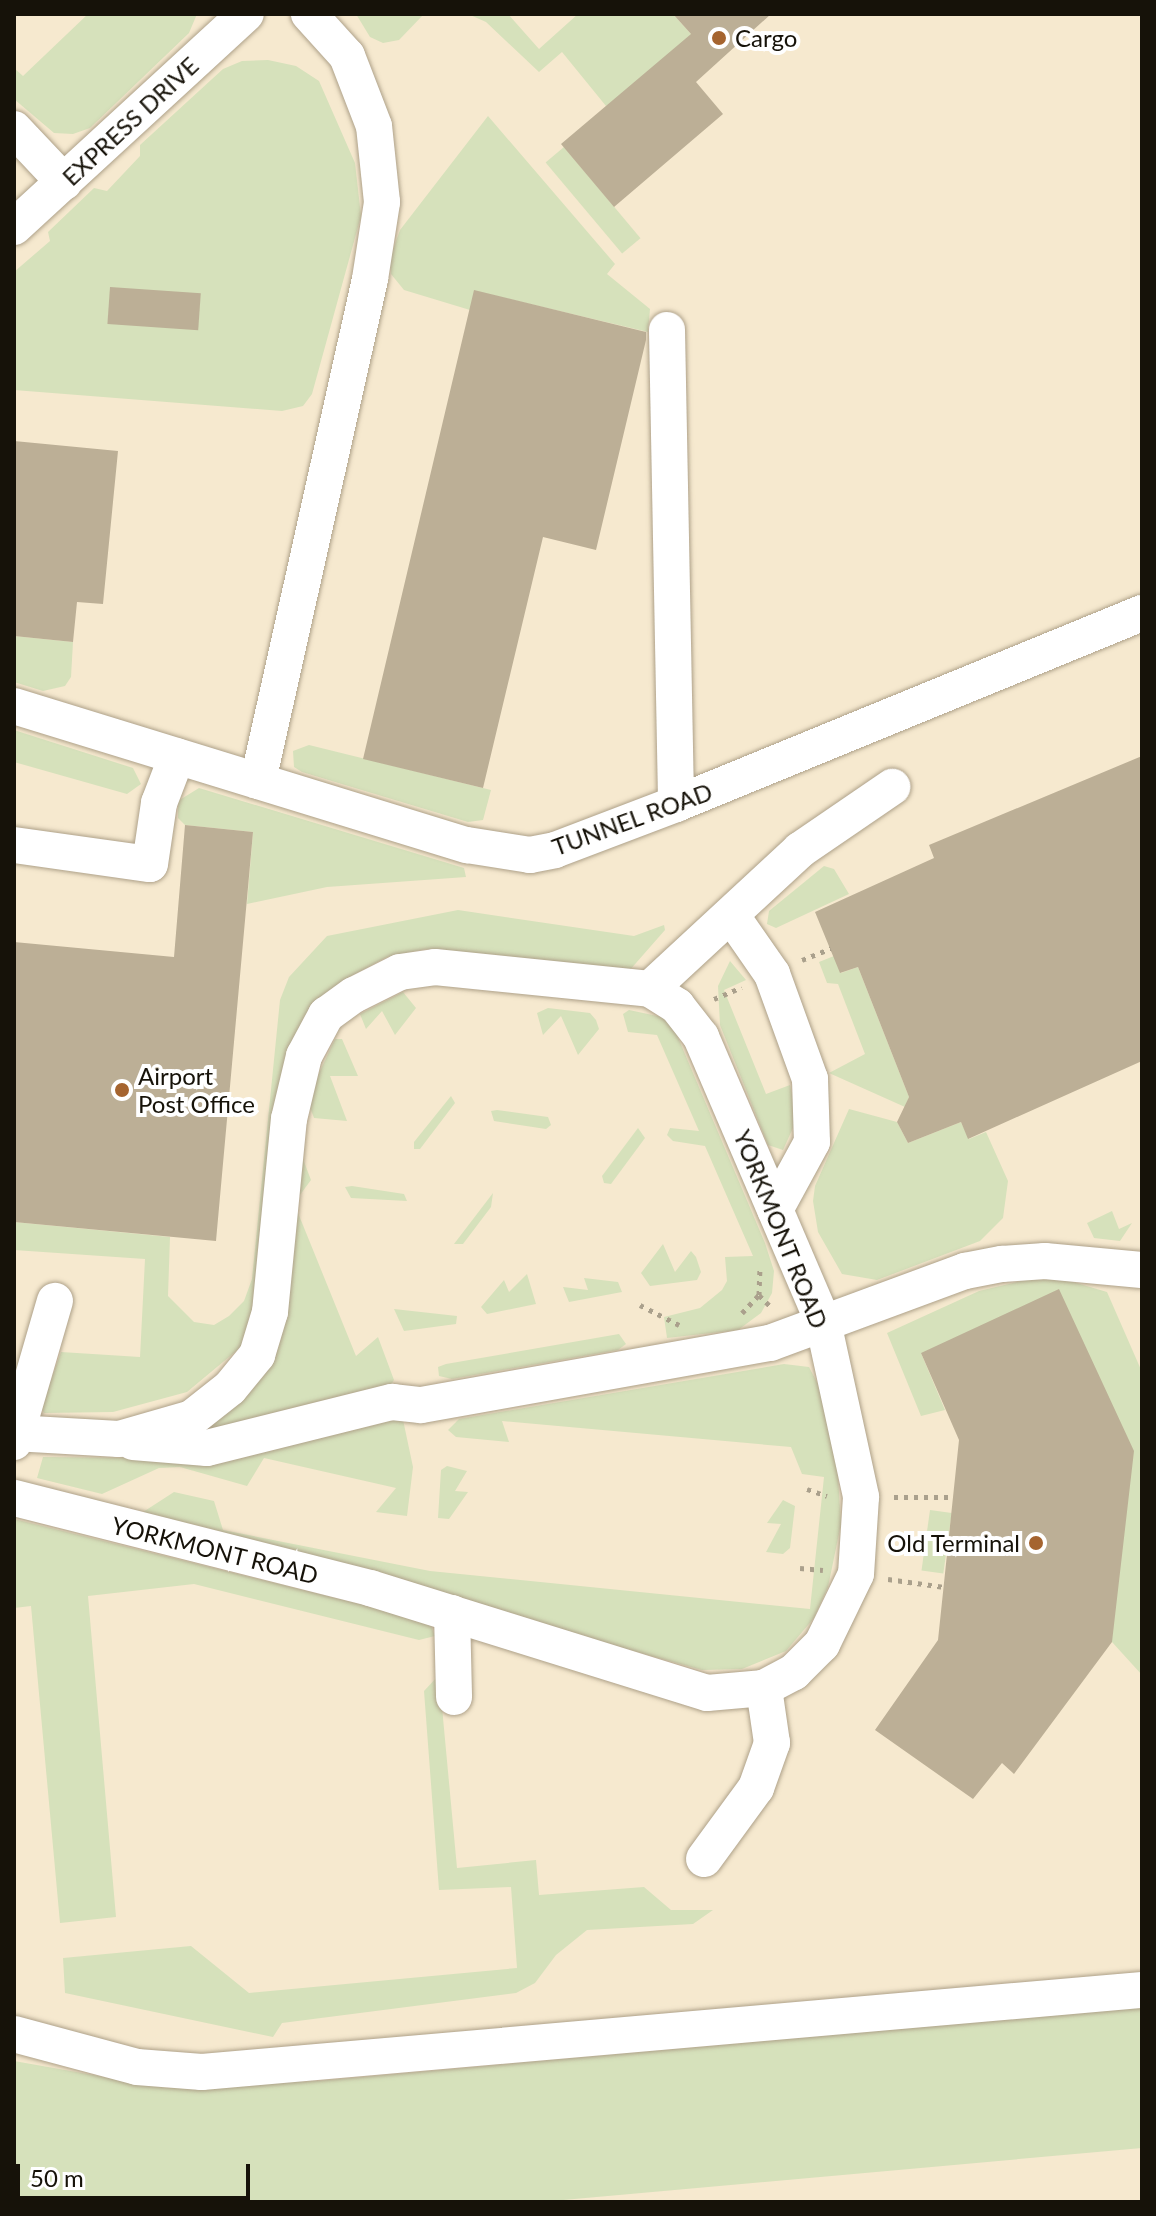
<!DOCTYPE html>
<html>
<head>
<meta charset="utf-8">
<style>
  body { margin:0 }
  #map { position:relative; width:1156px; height:2216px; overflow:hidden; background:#f6e9cf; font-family:Lato,sans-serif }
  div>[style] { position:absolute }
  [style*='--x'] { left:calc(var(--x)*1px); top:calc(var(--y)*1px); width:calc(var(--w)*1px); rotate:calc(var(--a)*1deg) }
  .green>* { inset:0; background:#d6e1bb; transform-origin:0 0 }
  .building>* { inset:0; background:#bcaf96; transform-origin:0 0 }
  .path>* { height:5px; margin-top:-2.5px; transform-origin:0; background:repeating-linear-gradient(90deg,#aaa08c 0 4px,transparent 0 10px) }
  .roads { filter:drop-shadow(0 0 2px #aea189) drop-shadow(0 0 2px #aea189) }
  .minor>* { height:36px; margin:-18px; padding:0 18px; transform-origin:18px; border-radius:18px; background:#fff }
  .dots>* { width:22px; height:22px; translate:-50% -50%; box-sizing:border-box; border:4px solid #fff; border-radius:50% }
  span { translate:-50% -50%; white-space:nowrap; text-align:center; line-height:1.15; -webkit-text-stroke:8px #fff; paint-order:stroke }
  .poi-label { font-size:24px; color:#161209 }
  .left { translate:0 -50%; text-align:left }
  .right { translate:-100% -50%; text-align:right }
  .street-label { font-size:24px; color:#161209 }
  .frame { position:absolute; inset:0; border:16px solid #161209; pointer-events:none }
  .scale { position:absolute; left:16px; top:2164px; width:234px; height:36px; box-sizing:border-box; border:4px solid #161209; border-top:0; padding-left:10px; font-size:24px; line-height:28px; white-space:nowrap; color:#161209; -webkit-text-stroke:6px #fff; paint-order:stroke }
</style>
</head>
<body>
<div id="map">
  <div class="green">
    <i style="clip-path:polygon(88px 14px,197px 14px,189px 33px,90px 128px,73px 134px,54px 133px,14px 99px,14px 68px,23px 76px)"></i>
    <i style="clip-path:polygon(356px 14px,424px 14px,399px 40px,383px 43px,370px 37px)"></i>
    <i style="clip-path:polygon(468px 14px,508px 14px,539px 49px,578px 14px,673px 14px,717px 63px,606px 106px,562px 52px,539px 72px,486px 22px)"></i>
    <i style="clip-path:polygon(268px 60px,296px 66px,319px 81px,355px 163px,361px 216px,312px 394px,303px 406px,282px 411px,14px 390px,14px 272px,50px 241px,48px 232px,94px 188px,107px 191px,140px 156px,140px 145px,223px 69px,242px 61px)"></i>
    <i style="clip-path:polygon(488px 116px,615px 264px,607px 274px,650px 309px,648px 332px,475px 291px,470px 310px,404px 290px,391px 274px,390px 258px,400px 230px)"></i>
    <i style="left:564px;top:147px;width:119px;height:24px;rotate:50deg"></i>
    <i style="clip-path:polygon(14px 636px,73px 642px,71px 677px,65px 686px,43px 691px,14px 682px)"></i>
    <i style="clip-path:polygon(14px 730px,133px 768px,141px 784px,127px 794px,14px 762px)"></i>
    <i style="clip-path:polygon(309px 745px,491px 790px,483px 820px,468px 822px,302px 772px,294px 767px,293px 751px)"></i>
    <i style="clip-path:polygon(199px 788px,464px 868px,466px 877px,327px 887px,247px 904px,253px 832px,185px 825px,178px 818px,178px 801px)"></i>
    <i style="clip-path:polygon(824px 866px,834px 869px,849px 894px,776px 928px,767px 924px,769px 911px)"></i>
    <i style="clip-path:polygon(458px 910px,634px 936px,664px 925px,665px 930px,629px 971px,426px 949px,387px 957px,342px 981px,315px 1007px,258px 1314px,241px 1347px,187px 1392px,113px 1412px,44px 1413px,41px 1408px,61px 1352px,140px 1357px,145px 1259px,14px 1250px,14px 1222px,170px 1237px,168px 1296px,194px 1322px,214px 1325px,229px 1316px,244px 1301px,252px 1279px,280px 1000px,289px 977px,327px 936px)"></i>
    <i style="clip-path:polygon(834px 956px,841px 973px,858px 967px,909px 1097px,905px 1107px,829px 1073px,865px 1054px,838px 984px,827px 983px,819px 962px)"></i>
    <i style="clip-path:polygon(730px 961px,746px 980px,724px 990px,766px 1094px,790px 1085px,797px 1119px,783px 1150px,768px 1145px,720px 1025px,718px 986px)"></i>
    <i style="clip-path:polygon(403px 992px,416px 1008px,395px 1035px,382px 1011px,366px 1029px,360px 1014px)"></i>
    <i style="clip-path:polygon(548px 1008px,590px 1013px,596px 1020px,599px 1029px,578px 1055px,561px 1016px,543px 1035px,537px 1013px)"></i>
    <i style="clip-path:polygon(629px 1010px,662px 1017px,674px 1028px,765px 1243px,774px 1271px,772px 1293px,761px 1313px,738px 1330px,667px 1338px,664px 1317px,700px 1308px,722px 1290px,727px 1281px,725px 1257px,753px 1256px,705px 1146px,673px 1141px,667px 1135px,670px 1128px,699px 1131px,657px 1035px,628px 1032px,623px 1014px)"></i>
    <i style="clip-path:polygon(335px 1039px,342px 1039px,358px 1076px,330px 1076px,347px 1121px,314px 1118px,307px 1099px)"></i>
    <i style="clip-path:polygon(451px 1096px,455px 1103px,420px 1149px,414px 1149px,414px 1142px)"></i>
    <i style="clip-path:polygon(849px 1109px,897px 1122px,908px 1143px,961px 1122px,969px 1139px,986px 1132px,1008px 1181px,1003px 1218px,980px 1241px,877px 1280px,842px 1274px,818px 1232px,813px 1201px,815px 1186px)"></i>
    <i style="clip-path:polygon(497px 1110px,548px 1117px,551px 1125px,546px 1129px,494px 1121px,491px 1111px)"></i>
    <i style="clip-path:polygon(638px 1128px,645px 1138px,611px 1184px,604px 1183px,602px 1176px)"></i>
    <i style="clip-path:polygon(301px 1154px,311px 1180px,294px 1203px,356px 1356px,378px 1337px,394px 1380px,389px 1388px,204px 1433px,206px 1426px,240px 1399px)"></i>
    <i style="clip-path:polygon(352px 1186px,404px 1194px,407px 1201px,351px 1198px,345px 1187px)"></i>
    <i style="clip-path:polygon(493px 1193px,491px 1207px,463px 1244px,454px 1244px)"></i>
    <i style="clip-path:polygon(1112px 1211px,1119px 1229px,1132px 1223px,1120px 1241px,1094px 1238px,1087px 1223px)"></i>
    <i style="clip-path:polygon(663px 1244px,675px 1272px,691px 1251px,696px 1257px,701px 1272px,697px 1280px,650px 1286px,641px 1273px)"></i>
    <i style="clip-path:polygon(527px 1274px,536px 1304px,487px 1314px,481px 1307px,504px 1280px,509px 1292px)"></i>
    <i style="clip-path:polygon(584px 1278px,618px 1282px,622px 1292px,569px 1302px,563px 1287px,588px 1290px)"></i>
    <i style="clip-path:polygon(1063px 1279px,1107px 1292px,1142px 1372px,1142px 1675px,1112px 1642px,921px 1353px,945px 1410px,921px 1416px,887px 1333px,979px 1291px,1025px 1280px)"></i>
    <i style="clip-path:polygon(394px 1309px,457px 1316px,456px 1324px,404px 1331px)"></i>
    <i style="clip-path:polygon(619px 1334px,626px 1344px,618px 1350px,452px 1379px,439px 1376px,438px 1367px,446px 1364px)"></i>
    <i style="clip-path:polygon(784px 1364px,809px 1367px,834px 1415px,841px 1524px,828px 1587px,814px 1618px,786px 1651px,742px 1669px,702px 1670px,140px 1514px,174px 1492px,214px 1501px,223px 1530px,430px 1571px,810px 1609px,824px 1477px,802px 1474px,791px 1447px,502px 1421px,509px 1442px,456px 1437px,448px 1430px,459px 1419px)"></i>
    <i style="clip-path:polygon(402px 1415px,413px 1467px,407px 1516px,376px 1512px,396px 1488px,264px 1458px,247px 1486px,180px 1467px,159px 1468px,102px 1494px,37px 1478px,43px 1457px,150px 1458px)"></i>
    <i style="clip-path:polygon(447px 1466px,467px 1471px,455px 1491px,468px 1492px,449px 1519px,438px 1518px,441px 1470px)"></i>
    <i style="clip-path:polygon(783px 1500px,795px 1506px,790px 1548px,783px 1554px,766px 1552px,781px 1524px,767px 1523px)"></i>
    <i style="left:930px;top:1510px;width:22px;height:61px;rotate:8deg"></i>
    <i style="clip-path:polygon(14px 1519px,429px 1621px,435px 1636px,419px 1640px,194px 1584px,88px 1596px,116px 1917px,60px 1923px,31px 1606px,14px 1608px)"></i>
    <i style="clip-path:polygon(439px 1675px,457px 1868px,536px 1860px,539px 1895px,644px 1887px,671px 1910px,713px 1910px,693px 1924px,587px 1930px,556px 1955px,535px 1983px,516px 1993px,282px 2023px,273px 2037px,65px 1993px,63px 1958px,191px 1946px,249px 1993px,517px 1968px,511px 1887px,439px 1890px,424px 1691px)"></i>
    <i style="clip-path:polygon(1142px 2007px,1142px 2148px,541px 2202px,14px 2202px,14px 2061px,167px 2088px,317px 2081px)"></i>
  </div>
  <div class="building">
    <i style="clip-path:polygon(673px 14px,771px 14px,696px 82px,723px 114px,614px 207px,561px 144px,691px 34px)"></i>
    <i style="left:110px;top:287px;width:91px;height:37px;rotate:4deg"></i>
    <i style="clip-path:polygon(474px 290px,646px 332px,646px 340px,596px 550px,543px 537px,483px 788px,363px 759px)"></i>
    <i style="clip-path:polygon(14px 441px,118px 451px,103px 604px,77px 602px,73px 642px,14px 636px)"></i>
    <i style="clip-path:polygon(1142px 756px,1142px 1061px,968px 1139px,961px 1122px,908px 1143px,897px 1122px,909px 1097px,858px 967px,840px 973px,815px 912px,934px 858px,929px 845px)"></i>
    <i style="clip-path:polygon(185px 825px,253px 832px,216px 1241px,14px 1222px,14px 942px,174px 957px)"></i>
    <i style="clip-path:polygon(1059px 1289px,1134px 1451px,1112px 1642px,1014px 1774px,1002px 1763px,973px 1799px,875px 1730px,938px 1640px,959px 1440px,921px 1353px)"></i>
  </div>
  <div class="path">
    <i style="--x:802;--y:960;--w:31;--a:-22"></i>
    <i style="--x:714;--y:999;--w:30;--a:-23"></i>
    <i style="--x:759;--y:1295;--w:18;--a:45"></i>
    <i style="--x:640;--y:1305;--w:44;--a:27.1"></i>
    <i style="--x:742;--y:1313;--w:25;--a:-47"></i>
    <i style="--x:759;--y:1295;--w:29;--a:-88"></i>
    <i style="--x:807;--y:1489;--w:21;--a:19"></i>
    <i style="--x:894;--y:1497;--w:59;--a:0"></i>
    <i style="--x:800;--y:1568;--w:23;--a:5"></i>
    <i style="--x:888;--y:1579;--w:57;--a:8.1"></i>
  </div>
  <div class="roads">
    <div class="minor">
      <i style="--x:14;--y:129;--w:73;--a:46.7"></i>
      <i style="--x:14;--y:227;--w:315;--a:-42.6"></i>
      <i style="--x:667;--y:330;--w:474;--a:88.9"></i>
      <i style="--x:14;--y:706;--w:474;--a:17.1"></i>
      <i style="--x:467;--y:845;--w:64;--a:9"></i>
      <i style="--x:530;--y:855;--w:25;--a:-11"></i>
      <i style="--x:555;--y:850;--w:129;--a:-20.8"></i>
      <i style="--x:676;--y:804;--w:504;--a:-22.29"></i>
      <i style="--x:258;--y:781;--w:514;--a:-77.42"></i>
      <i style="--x:370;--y:279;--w:78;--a:-81.1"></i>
      <i style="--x:382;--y:202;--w:76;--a:-96"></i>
      <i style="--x:374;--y:126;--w:75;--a:-111.1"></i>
      <i style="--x:347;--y:56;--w:57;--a:-132.1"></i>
      <i style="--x:14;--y:845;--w:137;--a:8"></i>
      <i style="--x:150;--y:864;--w:62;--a:-81.6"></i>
      <i style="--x:159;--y:803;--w:50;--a:-69"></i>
      <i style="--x:731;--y:915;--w:72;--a:55.2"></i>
      <i style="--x:772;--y:974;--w:112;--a:70.1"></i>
      <i style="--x:810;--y:1079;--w:63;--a:88.2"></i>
      <i style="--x:812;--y:1142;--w:77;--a:118.6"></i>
      <i style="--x:650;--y:989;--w:205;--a:-42.8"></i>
      <i style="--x:800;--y:850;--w:112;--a:-34.4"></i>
      <i style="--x:14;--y:1433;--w:105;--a:3.3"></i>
      <i style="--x:119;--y:1439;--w:76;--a:-16"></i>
      <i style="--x:192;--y:1418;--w:48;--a:-38.3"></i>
      <i style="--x:230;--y:1388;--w:43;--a:-50.7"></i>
      <i style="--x:257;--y:1355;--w:45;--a:-73.2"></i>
      <i style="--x:270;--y:1312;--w:194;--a:-84.4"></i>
      <i style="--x:289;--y:1119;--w:65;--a:-76.6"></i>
      <i style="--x:304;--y:1056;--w:47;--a:-61.8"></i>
      <i style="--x:326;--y:1015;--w:34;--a:-36"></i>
      <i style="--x:354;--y:995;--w:51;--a:-26.6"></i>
      <i style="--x:400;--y:972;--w:35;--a:-8"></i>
      <i style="--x:435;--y:967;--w:216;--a:5.8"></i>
      <i style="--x:650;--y:989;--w:32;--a:32"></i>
      <i style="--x:677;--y:1006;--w:39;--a:52"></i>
      <i style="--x:701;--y:1037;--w:310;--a:66.8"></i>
      <i style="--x:823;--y:1322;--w:179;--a:77.7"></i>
      <i style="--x:861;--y:1497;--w:77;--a:93.7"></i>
      <i style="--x:856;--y:1574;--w:78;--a:115.9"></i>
      <i style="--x:822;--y:1644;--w:40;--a:135"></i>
      <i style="--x:794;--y:1672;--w:34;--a:152"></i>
      <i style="--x:764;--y:1688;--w:57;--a:175"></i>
      <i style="--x:707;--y:1693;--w:353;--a:-162.7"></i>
      <i style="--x:370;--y:1588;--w:367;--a:-165.8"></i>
      <i style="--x:14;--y:1442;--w:147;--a:-73.8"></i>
      <i style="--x:133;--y:1442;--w:74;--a:4.6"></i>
      <i style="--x:207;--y:1448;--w:191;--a:-14"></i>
      <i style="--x:392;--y:1402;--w:29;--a:6"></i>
      <i style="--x:421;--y:1405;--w:354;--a:-10.1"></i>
      <i style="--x:770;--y:1343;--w:208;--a:-20.3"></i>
      <i style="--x:965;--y:1271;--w:38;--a:-11"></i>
      <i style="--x:1002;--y:1264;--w:43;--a:-4"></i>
      <i style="--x:1045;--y:1261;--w:97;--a:5.3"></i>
      <i style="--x:452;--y:1613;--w:84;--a:88.6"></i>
      <i style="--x:704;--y:1859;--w:88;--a:-53.8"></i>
      <i style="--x:756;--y:1788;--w:48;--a:-70.4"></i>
      <i style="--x:772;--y:1743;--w:56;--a:-98.3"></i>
      <i style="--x:14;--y:2034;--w:127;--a:15"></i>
      <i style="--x:137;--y:2067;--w:65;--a:4.4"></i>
      <i style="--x:202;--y:2072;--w:944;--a:-4.99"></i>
    </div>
  </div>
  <div class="dots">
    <i style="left:719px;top:38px;background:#a5642f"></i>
    <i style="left:122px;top:1090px;background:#a5642f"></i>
    <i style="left:1036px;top:1543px;background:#a5642f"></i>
  </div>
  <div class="poi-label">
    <span class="left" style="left:735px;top:38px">Cargo</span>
    <span class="left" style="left:138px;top:1090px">Airport<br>Post Office</span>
    <span class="right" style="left:1020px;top:1543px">Old Terminal</span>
  </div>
  <div class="street-label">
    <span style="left:130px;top:121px;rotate:-43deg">EXPRESS DRIVE</span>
    <span style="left:632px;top:819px;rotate:-20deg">TUNNEL ROAD</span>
    <span style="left:781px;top:1229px;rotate:68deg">YORKMONT ROAD</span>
    <span style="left:215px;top:1550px;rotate:14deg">YORKMONT ROAD</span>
  </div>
  <div class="frame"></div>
  <div class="scale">50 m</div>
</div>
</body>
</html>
